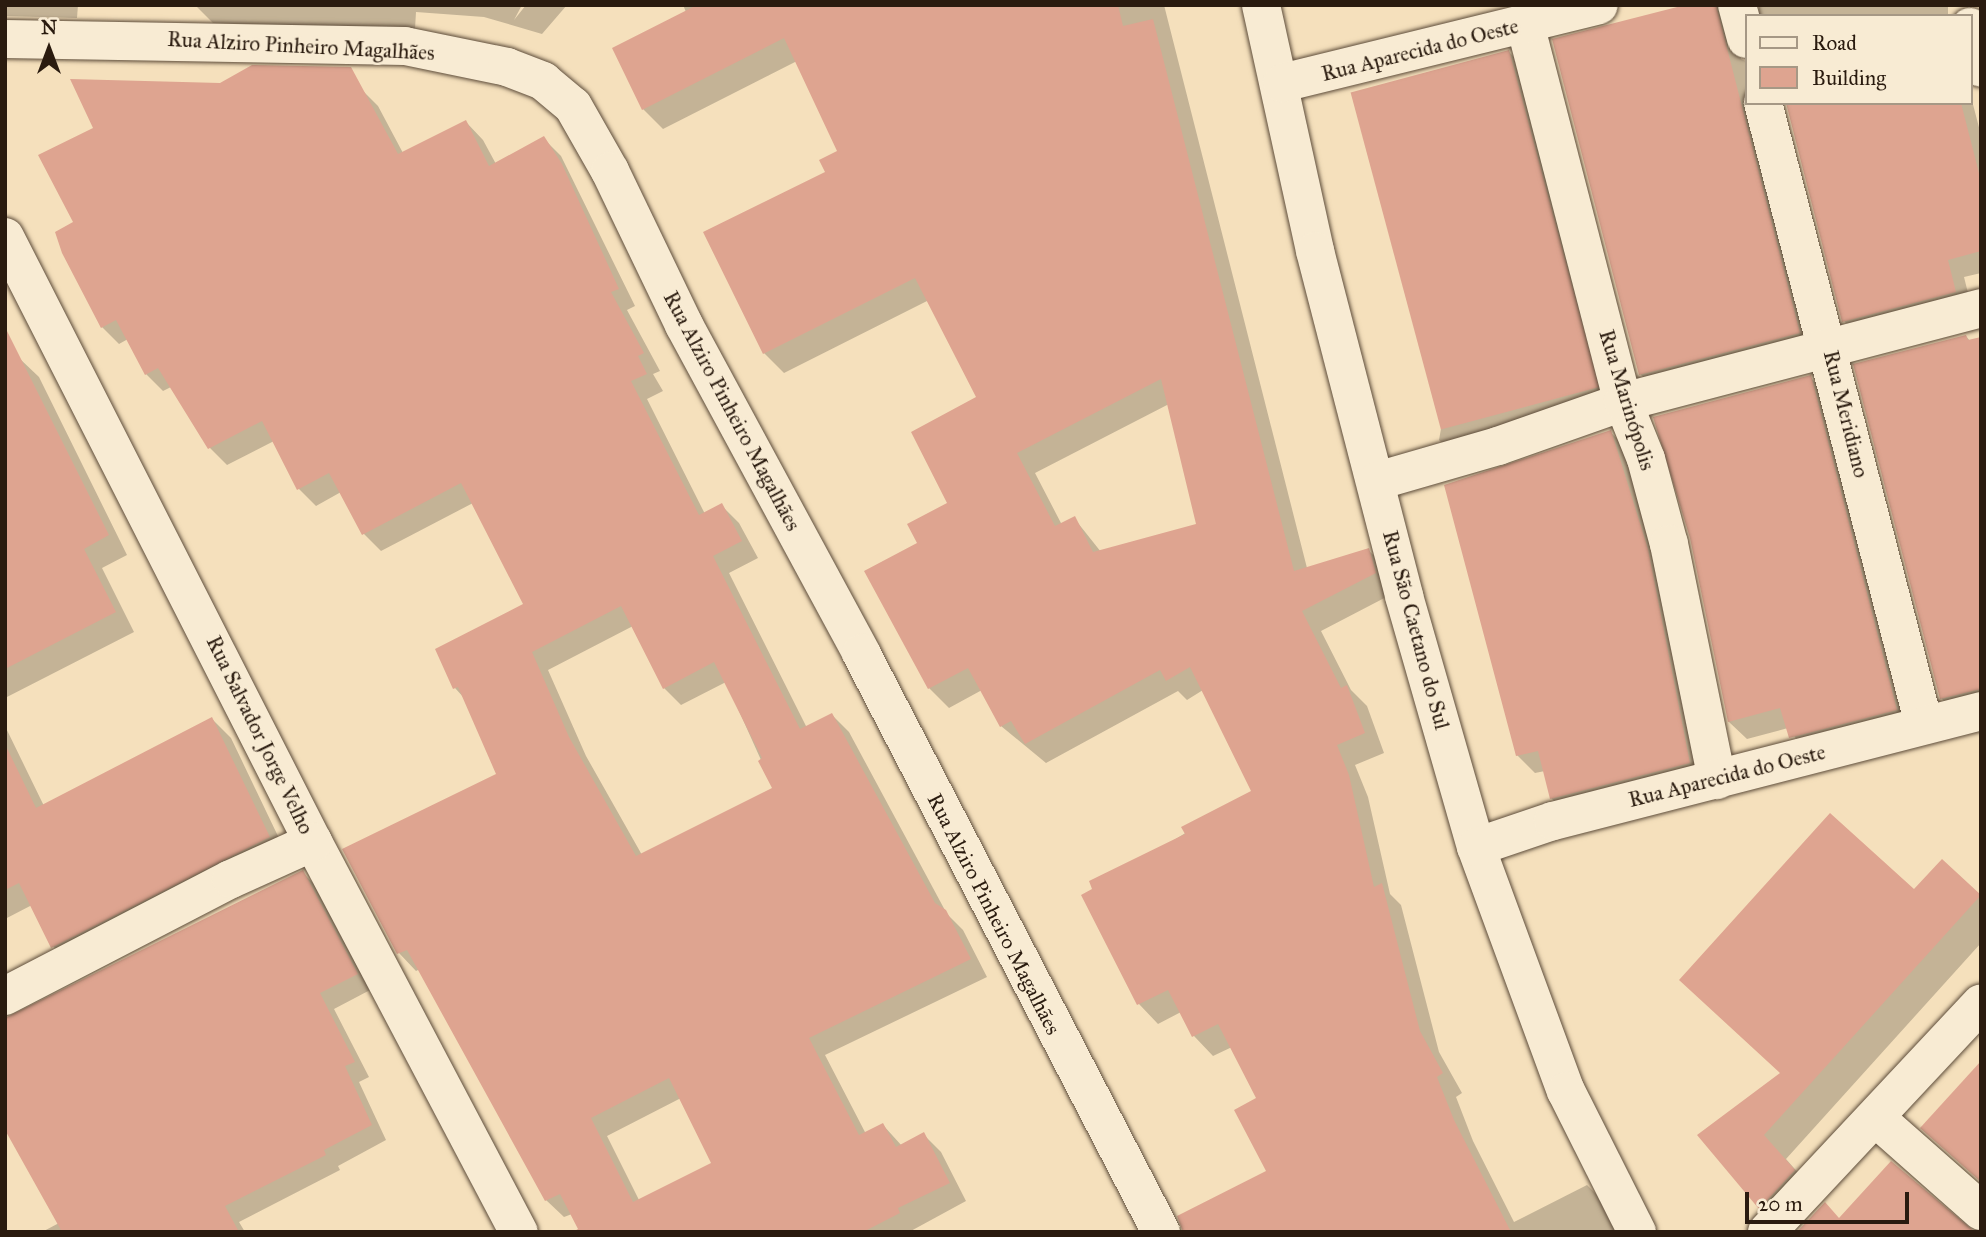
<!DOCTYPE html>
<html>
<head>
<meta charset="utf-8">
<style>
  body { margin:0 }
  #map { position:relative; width:1986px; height:1237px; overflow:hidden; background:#f5e0bc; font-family:"IM FELL Great Primer",serif }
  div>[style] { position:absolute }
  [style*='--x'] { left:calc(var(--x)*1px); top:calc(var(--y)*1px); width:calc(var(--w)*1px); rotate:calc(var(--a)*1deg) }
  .shadow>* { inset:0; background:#0003; transform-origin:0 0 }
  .building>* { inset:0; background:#dea490; transform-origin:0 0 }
  .roads { filter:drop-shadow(0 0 2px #5d4c3a) drop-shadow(0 0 2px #5d4c3a) }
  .minor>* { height:38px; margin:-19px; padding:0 19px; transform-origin:19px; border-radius:19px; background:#f8ebd3 }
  span { translate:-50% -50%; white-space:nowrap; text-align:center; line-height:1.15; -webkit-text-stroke:5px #f8ebd3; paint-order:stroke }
  .street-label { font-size:21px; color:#2a1b0f }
  .frame { position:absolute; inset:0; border:7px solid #2a1b0f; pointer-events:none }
  .legend { position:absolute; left:1745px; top:14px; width:228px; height:91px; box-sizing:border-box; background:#f8ebd3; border:2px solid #a69885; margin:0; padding:9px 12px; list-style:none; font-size:21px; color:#2a1b0f }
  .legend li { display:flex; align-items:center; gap:14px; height:35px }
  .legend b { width:35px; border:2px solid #a69885 }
  .north { position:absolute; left:14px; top:14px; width:70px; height:70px; -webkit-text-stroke:5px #f8ebd3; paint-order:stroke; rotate:0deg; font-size:19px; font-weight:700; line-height:28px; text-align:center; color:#2a1b0f }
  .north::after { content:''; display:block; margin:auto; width:24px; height:32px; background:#2a1b0f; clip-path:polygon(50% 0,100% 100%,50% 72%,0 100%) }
  .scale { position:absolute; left:1745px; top:1192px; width:164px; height:32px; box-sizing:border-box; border:4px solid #2a1b0f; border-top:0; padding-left:9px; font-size:21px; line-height:24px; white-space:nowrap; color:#2a1b0f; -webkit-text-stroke:5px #f8ebd3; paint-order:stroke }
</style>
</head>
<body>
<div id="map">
  <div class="shadow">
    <i style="clip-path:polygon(5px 5px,78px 5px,77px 18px,5px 16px)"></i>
    <i style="clip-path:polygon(195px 5px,522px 5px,514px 20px,526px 5px,567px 5px,542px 34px,484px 17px,416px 12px,415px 29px,213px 23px)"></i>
    <i style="clip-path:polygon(evenodd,683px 5px,1164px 5px,1307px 568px,1368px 550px,1388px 569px,1394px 593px,1321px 631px,1351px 690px,1367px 706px,1384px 753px,1355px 765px,1368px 797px,1390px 894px,1401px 905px,1439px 1052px,1462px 1093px,1456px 1097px,1473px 1141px,1514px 1222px,1587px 1185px,1607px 1205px,1621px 1232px,1213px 1232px,1268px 1172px,1259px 1099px,1232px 1047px,1213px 1056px,1194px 1036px,1181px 1012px,1158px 1024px,1139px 1004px,1084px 896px,1253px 791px,1203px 690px,1187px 700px,1178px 691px,1046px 763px,1001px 726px,982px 690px,949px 708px,929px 688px,919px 544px,949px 504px,978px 398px,929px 300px,784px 373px,764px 353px,839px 152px,797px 61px,663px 129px,643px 109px,686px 12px,683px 5px,1169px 404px,1198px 525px,1101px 552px,1074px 518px,1062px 525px,1035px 473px,1169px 404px)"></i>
    <i style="clip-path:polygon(1692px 5px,1723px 5px,1734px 17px,1741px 59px,1746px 61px,1746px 103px,1816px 350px,1658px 392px,1640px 374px)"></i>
    <i style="left:1759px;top:5px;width:189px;height:12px"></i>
    <i style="clip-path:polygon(1509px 52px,1526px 69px,1613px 405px,1457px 457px,1439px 440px)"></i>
    <i style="clip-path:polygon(evenodd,360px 88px,378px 106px,403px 153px,466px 122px,483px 140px,496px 164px,544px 139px,561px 156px,635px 306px,627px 310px,660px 371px,653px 374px,663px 391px,647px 399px,705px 514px,722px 506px,739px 523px,758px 558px,729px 573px,807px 728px,832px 715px,849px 732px,947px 914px,963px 930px,987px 977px,825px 1055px,866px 1134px,883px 1125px,902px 1146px,923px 1134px,941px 1152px,966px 1201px,909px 1232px,581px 1232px,572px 1214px,564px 1217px,546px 1200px,420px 969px,416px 971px,399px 953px,344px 850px,499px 775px,465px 699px,455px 688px,525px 605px,473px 503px,381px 551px,364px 534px,341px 492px,316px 506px,299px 489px,274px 441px,227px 465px,210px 448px,171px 387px,163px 391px,146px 374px,128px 339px,119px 344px,102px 327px,360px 88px,633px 626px,664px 688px,681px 705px,726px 682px,774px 789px,642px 855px,586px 756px,548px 670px,633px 626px,360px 88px,681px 1098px,714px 1163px,639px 1200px,607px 1136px,681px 1098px)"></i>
    <i style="clip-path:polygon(1970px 93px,1981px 135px,1981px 273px,1964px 277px,1972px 309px,1861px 338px,1844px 321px,1787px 103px,1970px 103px)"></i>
    <i style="clip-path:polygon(1966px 336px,1970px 341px,1981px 338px,1981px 709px,1958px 715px,1941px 698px)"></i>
    <i style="clip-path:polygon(19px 358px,39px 377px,127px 555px,102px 568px,134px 632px,5px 698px,5px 365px)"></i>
    <i style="clip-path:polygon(1810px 377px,1828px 395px,1914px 727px,1808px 754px,1788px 728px,1747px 739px,1729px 722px,1692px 538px)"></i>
    <i style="clip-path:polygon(1610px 432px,1628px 449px,1706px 781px,1569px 816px,1551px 798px,1545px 771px,1535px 773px,1517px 755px)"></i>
    <i style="clip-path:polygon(212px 719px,231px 738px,288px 857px,72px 966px,53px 946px,32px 905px,5px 919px,5px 726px,44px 806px)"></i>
    <i style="clip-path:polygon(1942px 861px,1981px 898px,1981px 943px,1786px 1159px,1817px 1194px,1783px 1230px,1699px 1135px,1780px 1075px,1914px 892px)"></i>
    <i style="clip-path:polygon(303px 873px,318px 888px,372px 989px,334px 1009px,369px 1077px,359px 1082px,386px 1140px,338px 1166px,340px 1170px,239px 1222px,245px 1232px,42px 1232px,59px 1223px)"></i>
  </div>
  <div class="building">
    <i style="clip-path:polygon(evenodd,697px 5px,1118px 5px,1123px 26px,1153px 19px,1294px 571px,1369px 548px,1376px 573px,1302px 611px,1341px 688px,1347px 685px,1365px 733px,1337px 745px,1349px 775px,1374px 887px,1382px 883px,1420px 1031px,1443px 1073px,1437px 1077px,1454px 1120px,1511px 1232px,1183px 1232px,1177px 1216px,1266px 1171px,1234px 1110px,1256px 1098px,1218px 1024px,1192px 1037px,1168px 990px,1137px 1005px,1081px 895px,1092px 889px,1089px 881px,1185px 834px,1181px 827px,1251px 791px,1190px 667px,1166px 681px,1160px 670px,1025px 744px,1011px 721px,1000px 727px,968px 668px,928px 689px,864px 571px,917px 543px,907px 524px,947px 503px,911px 432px,976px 397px,915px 278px,763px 354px,703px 232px,825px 172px,819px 160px,837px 151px,784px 38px,642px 110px,612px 48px,697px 5px,1161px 379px,1196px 524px,1093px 552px,1075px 516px,1055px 526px,1017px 453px,1161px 379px)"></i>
    <i style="clip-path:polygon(1685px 5px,1716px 5px,1800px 333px,1639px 375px,1552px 39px)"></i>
    <i style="left:1509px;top:50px;width:349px;height:164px;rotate:75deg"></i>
    <i style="clip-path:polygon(evenodd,252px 65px,351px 67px,398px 154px,466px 120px,489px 166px,544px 136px,562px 164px,619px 289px,611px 292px,644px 353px,638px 356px,647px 374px,631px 381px,699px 515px,722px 503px,742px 541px,713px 556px,800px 729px,832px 713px,935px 903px,946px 910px,971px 959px,809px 1038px,859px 1135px,883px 1123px,896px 1147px,924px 1132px,950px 1183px,898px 1208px,900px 1213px,863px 1232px,573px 1232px,578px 1229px,560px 1194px,545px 1201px,407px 950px,397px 954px,342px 849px,496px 774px,458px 687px,453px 689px,435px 649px,523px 604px,461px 483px,362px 535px,329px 473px,297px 490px,262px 421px,208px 449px,158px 368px,145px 375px,116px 320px,101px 328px,62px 253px,55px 232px,73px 222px,38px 155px,93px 128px,70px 79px,220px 83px,252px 65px,621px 606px,663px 689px,714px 662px,762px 758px,758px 761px,772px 788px,636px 856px,569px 737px,532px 652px,621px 606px,252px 65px,669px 1078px,711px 1163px,633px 1202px,591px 1118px,669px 1078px)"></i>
    <i style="clip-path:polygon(1786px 103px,1961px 103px,1981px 181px,1981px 251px,1948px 260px,1956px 292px,1842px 322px)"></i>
    <i style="clip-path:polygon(5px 327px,109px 535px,84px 549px,116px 612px,5px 669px)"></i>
    <i style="clip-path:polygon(1966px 335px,1968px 340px,1981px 337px,1981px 689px,1940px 699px,1853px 364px)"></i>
    <i style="clip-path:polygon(1811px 375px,1897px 710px,1789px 738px,1780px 708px,1728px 722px,1690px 538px,1653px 417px)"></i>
    <i style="clip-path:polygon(1611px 430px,1648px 549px,1690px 763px,1550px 799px,1538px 751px,1516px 756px,1444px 485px)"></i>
    <i style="clip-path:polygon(212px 717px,270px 837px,51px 948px,19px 883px,5px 890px,5px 744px,36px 808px)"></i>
    <i style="clip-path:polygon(1830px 813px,1914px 889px,1942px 859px,1981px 895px,1764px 1135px,1795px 1170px,1759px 1209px,1697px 1135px,1780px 1073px,1679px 980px)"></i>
    <i style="clip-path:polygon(303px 870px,358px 974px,320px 993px,355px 1062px,345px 1066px,372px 1125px,324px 1150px,326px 1155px,225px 1206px,239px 1232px,62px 1232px,5px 1130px,5px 1018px)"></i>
    <i style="clip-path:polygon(1981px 1061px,1981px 1182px,1920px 1128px)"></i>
    <i style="clip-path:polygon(1891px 1161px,1975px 1232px,1797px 1232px,1825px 1202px,1839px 1218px)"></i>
  </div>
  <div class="roads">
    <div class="minor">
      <i style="--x:1261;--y:5;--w:252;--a:77.6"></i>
      <i style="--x:1315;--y:251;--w:356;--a:75.5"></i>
      <i style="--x:1404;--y:596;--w:261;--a:74"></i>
      <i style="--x:1476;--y:847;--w:260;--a:69.8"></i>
      <i style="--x:1566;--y:1091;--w:158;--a:63.3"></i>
      <i style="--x:1737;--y:5;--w:35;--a:75"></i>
      <i style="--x:1525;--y:24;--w:390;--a:75.5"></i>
      <i style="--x:1623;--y:402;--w:61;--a:68"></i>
      <i style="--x:1646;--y:459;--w:88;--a:74.9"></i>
      <i style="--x:1669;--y:544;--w:241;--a:78.5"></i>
      <i style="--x:1970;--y:27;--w:42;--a:75"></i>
      <i style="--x:5;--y:39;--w:400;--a:1"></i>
      <i style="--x:405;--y:46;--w:104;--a:11.6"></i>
      <i style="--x:507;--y:67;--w:39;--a:21"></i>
      <i style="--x:543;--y:81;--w:39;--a:40"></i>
      <i style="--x:573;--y:106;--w:75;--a:60.4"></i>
      <i style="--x:610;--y:171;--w:171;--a:64.3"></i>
      <i style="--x:684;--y:325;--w:373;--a:61.6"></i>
      <i style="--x:861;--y:653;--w:652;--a:62.61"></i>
      <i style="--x:1282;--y:83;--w:326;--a:-13.8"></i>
      <i style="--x:1763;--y:103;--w:642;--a:75.49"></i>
      <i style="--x:5;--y:237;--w:679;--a:63.02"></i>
      <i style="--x:313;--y:842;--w:441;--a:62.2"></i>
      <i style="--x:1377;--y:481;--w:126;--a:-16.1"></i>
      <i style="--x:1498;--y:446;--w:133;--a:-19.4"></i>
      <i style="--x:1623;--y:402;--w:370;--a:-14.7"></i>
      <i style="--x:1476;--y:847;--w:81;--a:-18.7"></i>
      <i style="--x:1553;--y:821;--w:442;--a:-14.4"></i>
      <i style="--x:5;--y:996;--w:254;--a:-27.4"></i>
      <i style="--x:231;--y:879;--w:90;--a:-24.3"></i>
      <i style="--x:1877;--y:1119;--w:139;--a:41.5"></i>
      <i style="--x:1767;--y:1232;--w:313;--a:-46.9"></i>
    </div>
  </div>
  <div class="street-label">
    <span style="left:301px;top:46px;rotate:3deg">Rua Alziro Pinheiro Magalhães</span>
    <span style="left:1420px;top:50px;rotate:-14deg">Rua Aparecida do Oeste</span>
    <span style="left:1627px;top:400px;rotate:73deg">Rua Marinópolis</span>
    <span style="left:732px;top:411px;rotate:62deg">Rua Alziro Pinheiro Magalhães</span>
    <span style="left:1846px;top:414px;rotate:76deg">Rua Meridiano</span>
    <span style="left:1416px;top:630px;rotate:75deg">Rua São Caetano do Sul</span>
    <span style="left:260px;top:735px;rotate:64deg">Rua Salvador Jorge Velho</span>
    <span style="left:1727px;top:776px;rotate:-14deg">Rua Aparecida do Oeste</span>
    <span style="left:994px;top:914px;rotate:63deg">Rua Alziro Pinheiro Magalhães</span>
  </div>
  <div class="frame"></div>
  <ul class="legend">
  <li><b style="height:9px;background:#f8ebd3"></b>Road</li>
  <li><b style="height:19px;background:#dea490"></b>Building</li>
  </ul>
  <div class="north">N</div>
  <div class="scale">20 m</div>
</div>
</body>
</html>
